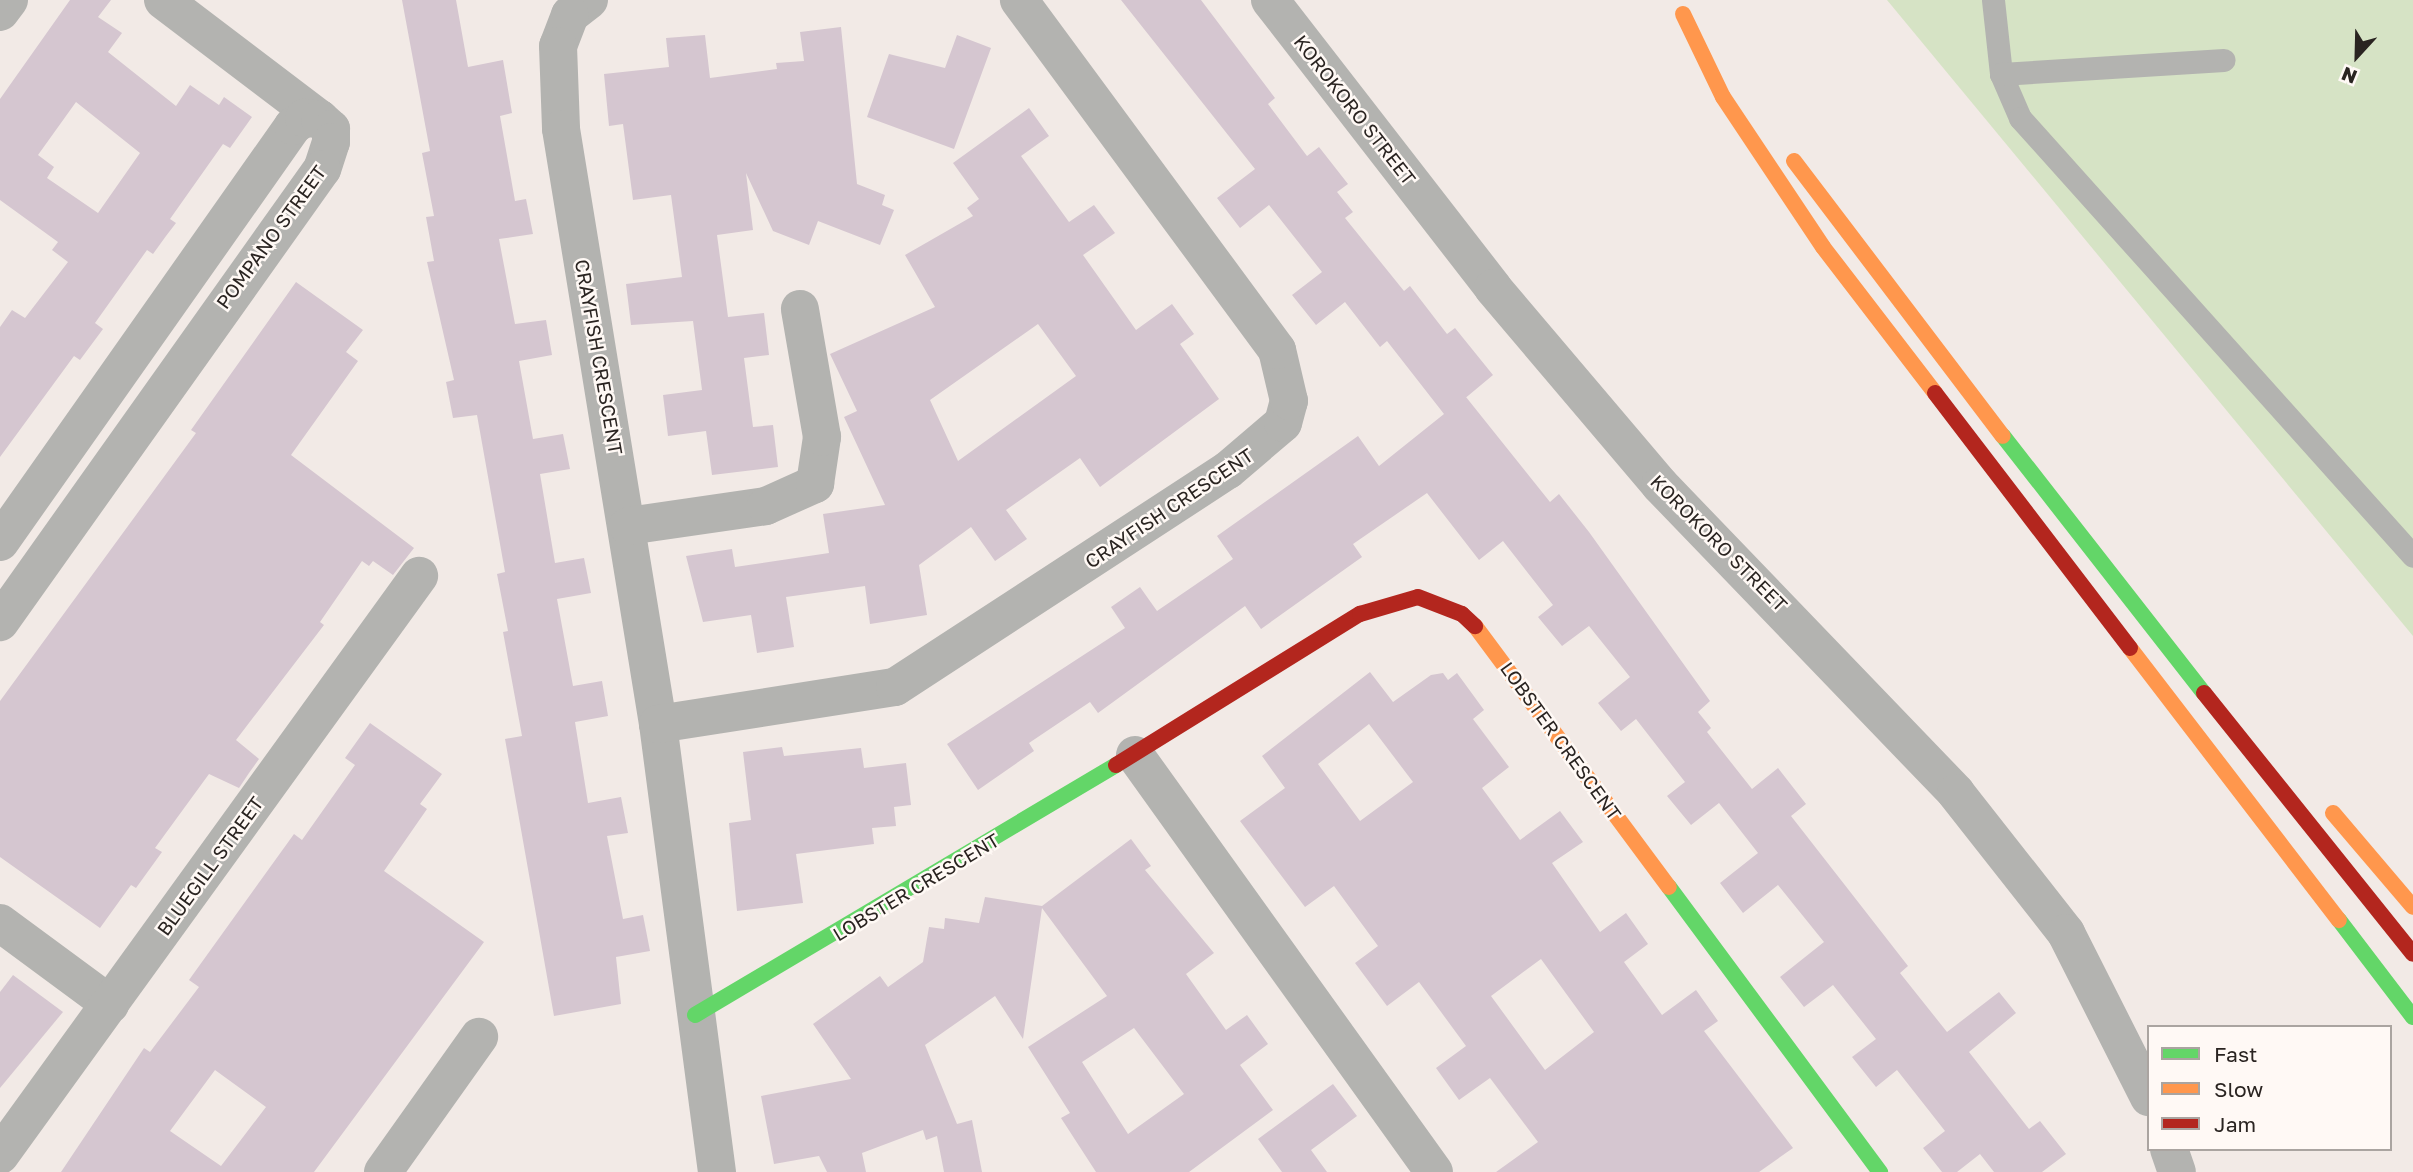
<!DOCTYPE html>
<html>
<head>
<meta charset="utf-8">
<style>
  body { margin:0 }
  #map { position:relative; width:2413px; height:1172px; overflow:hidden; background:#f2eae6; font-family:"Golos Text",sans-serif }
  div>[style] { position:absolute }
  [style*='--x'] { left:calc(var(--x)*1px); top:calc(var(--y)*1px); width:calc(var(--w)*1px); rotate:calc(var(--a)*1deg) }
  .green>* { inset:0; background:#d6e3c5 }
  .building>* { inset:0; background:#d5c6d0 }
  .lane>* { height:23px; margin:-11.5px; padding:0 11.5px; transform-origin:11.5px; border-radius:11.5px; background:#b3b3b0 }
  .street>* { height:38px; margin:-19px; padding:0 19px; transform-origin:19px; border-radius:19px; background:#b3b3b0 }
  .fast>* { height:16px; margin:-8px; padding:0 8px; transform-origin:8px; border-radius:8px; background:#63d668 }
  .slow>* { height:16px; margin:-8px; padding:0 8px; transform-origin:8px; border-radius:8px; background:#ff974d }
  .jam>* { height:16px; margin:-8px; padding:0 8px; transform-origin:8px; border-radius:8px; background:#b3261e }
  span { translate:-50% -50%; white-space:nowrap; text-align:center; line-height:1.15; -webkit-text-stroke:5px #fff9f5; paint-order:stroke }
  .street-label { font-size:19px; color:#2a2421 }
  .legend { position:absolute; left:2147px; top:1025px; width:245px; height:126px; box-sizing:border-box; background:#fff9f5; border:2px solid #aaa4a0; margin:0; padding:9px 12px; list-style:none; font-size:21px; color:#2a2421 }
  .legend li { display:flex; align-items:center; gap:14px; height:35px }
  .legend b { width:35px; border:2px solid #aaa4a0 }
  .north { position:absolute; left:2322px; top:21px; width:70px; height:70px; -webkit-text-stroke:5px #fff9f5; paint-order:stroke; rotate:202deg; font-size:19px; font-weight:700; line-height:28px; text-align:center; color:#2a2421 }
  .north::after { content:''; display:block; margin:auto; width:24px; height:32px; background:#2a2421; clip-path:polygon(50% 0,100% 100%,50% 72%,0 100%) }
</style>
</head>
<body>
<div id="map">
  <div class="green">
    <i style="clip-path:polygon(1887px 0,2413px 0,2413px 636px)"></i>
  </div>
  <div class="building">
    <i style="clip-path:polygon(evenodd,70px 0,111px 0,98px 17px,122px 33px,108px 52px,176px 106px,190px 85px,219px 105px,224px 97px,252px 117px,230px 148px,223px 144px,170px 219px,176px 223px,166px 236px,153px 254px,147px 250px,95px 323px,103px 329px,80px 360px,74px 356px,0 457px,0 327px,12px 310px,25px 318px,68px 262px,52px 250px,58px 242px,0 200px,0 99px,70px 0,76px 102px,140px 153px,98px 213px,47px 178px,54px 167px,38px 155px,76px 102px)"></i>
    <i style="clip-path:polygon(402px 0,456px 0,468px 67px,503px 60px,512px 113px,500px 116px,515px 201px,526px 199px,533px 234px,499px 239px,515px 324px,546px 320px,552px 355px,519px 361px,533px 439px,563px 434px,570px 469px,540px 474px,555px 563px,584px 558px,591px 593px,557px 599px,573px 686px,602px 681px,608px 716px,575px 722px,588px 803px,621px 797px,628px 833px,607px 836px,623px 919px,643px 915px,650px 951px,616px 957px,621px 1004px,554px 1016px,505px 739px,522px 736px,503px 632px,508px 631px,497px 574px,505px 572px,477px 415px,453px 418px,446px 382px,454px 380px,427px 262px,434px 261px,426px 217px,434px 216px,422px 153px,430px 151px)"></i>
    <i style="clip-path:polygon(1121px 0,1201px 0,1275px 98px,1268px 104px,1307px 156px,1319px 147px,1348px 184px,1337px 192px,1353px 212px,1345px 218px,1404px 291px,1410px 286px,1447px 334px,1455px 328px,1493px 375px,1457px 405px,1466px 397px,1550px 502px,1559px 494px,1589px 532px,1710px 701px,1698px 712px,1711px 728px,1707px 732px,1752px 789px,1778px 768px,1806px 804px,1791px 816px,1908px 966px,1900px 973px,1947px 1032px,1999px 992px,2016px 1013px,1969px 1052px,2029px 1129px,2040px 1121px,2066px 1154px,2042px 1172px,1994px 1172px,1980px 1154px,1957px 1172px,1942px 1172px,1923px 1148px,1945px 1131px,1897px 1070px,1876px 1087px,1852px 1057px,1876px 1039px,1833px 985px,1804px 1007px,1780px 977px,1824px 942px,1778px 885px,1743px 913px,1720px 883px,1758px 853px,1719px 803px,1691px 825px,1667px 796px,1685px 782px,1636px 719px,1621px 731px,1598px 703px,1630px 677px,1589px 626px,1562px 646px,1538px 617px,1553px 605px,1503px 541px,1479px 560px,1427px 493px,1353px 544px,1362px 557px,1261px 629px,1245px 606px,1098px 713px,1090px 702px,1029px 743px,1034px 751px,978px 790px,947px 744px,1125px 628px,1111px 607px,1140px 587px,1157px 611px,1233px 559px,1217px 536px,1358px 436px,1379px 466px,1444px 414px,1387px 341px,1380px 347px,1345px 302px,1316px 325px,1292px 295px,1322px 272px,1269px 205px,1240px 228px,1217px 198px,1255px 169px)"></i>
    <i style="clip-path:polygon(841px 27px,857px 184px,885px 195px,882px 205px,894px 210px,880px 245px,818px 221px,809px 245px,773px 231px,746px 173px,753px 230px,717px 235px,728px 317px,764px 313px,769px 355px,744px 358px,753px 427px,773px 425px,778px 467px,712px 475px,706px 431px,668px 436px,663px 395px,702px 390px,693px 321px,631px 325px,626px 284px,682px 277px,671px 195px,633px 200px,623px 124px,609px 126px,604px 74px,669px 67px,666px 38px,705px 35px,710px 78px,777px 69px,776px 63px,804px 61px,800px 32px)"></i>
    <i style="clip-path:polygon(957px 35px,991px 48px,954px 149px,867px 117px,889px 54px,945px 68px)"></i>
    <i style="clip-path:polygon(evenodd,1029px 108px,1049px 136px,1021px 156px,1069px 222px,1094px 205px,1115px 233px,1083px 255px,1136px 330px,1172px 304px,1194px 334px,1180px 344px,1219px 399px,1100px 487px,1080px 458px,1006px 510px,1027px 539px,995px 561px,971px 527px,919px 565px,927px 615px,870px 624px,865px 586px,786px 597px,794px 647px,757px 653px,751px 615px,703px 622px,686px 556px,732px 549px,735px 567px,829px 553px,823px 514px,885px 505px,844px 417px,857px 411px,830px 354px,935px 307px,905px 255px,973px 216px,967px 208px,979px 199px,953px 163px,1029px 108px,1038px 324px,1076px 376px,958px 461px,930px 400px,1038px 324px)"></i>
    <i style="clip-path:polygon(296px 282px,363px 330px,346px 352px,358px 361px,291px 455px,414px 548px,393px 575px,373px 561px,369px 566px,362px 561px,320px 622px,324px 625px,236px 740px,259px 759px,249px 773px,239px 788px,209px 774px,155px 848px,162px 852px,136px 888px,131px 885px,100px 928px,0 857px,0 701px,196px 433px,191px 430px)"></i>
    <i style="clip-path:polygon(evenodd,1370px 672px,1393px 702px,1431px 675px,1443px 673px,1448px 680px,1457px 673px,1484px 710px,1473px 719px,1509px 767px,1482px 788px,1520px 840px,1560px 811px,1583px 842px,1552px 863px,1600px 932px,1626px 913px,1648px 944px,1624px 962px,1662px 1015px,1696px 990px,1718px 1021px,1704px 1031px,1793px 1148px,1759px 1172px,1496px 1172px,1538px 1142px,1490px 1078px,1459px 1100px,1436px 1068px,1466px 1046px,1419px 982px,1387px 1006px,1355px 963px,1378px 946px,1334px 886px,1305px 907px,1240px 821px,1285px 788px,1262px 756px,1370px 672px,1369px 724px,1413px 782px,1360px 821px,1318px 764px,1369px 724px,1370px 672px,1541px 959px,1594px 1032px,1545px 1070px,1491px 996px,1541px 959px)"></i>
    <i style="clip-path:polygon(evenodd,370px 723px,442px 774px,420px 804px,427px 809px,384px 871px,484px 942px,314px 1172px,61px 1172px,144px 1048px,150px 1052px,199px 987px,189px 980px,294px 834px,302px 840px,355px 765px,345px 758px,370px 723px,215px 1070px,266px 1107px,221px 1166px,170px 1131px,215px 1070px)"></i>
    <i style="clip-path:polygon(782px 747px,784px 756px,861px 748px,864px 768px,906px 763px,911px 805px,894px 807px,896px 826px,872px 828px,874px 844px,796px 854px,803px 903px,737px 911px,729px 823px,751px 820px,743px 752px)"></i>
    <i style="clip-path:polygon(evenodd,1131px 839px,1151px 866px,1145px 870px,1214px 953px,1186px 974px,1226px 1030px,1247px 1015px,1268px 1044px,1240px 1065px,1273px 1110px,1189px 1172px,1096px 1172px,1061px 1118px,1070px 1113px,1028px 1047px,1107px 996px,1042px 908px,1023px 1039px,995px 996px,925px 1045px,957px 1124px,972px 1120px,982px 1172px,944px 1172px,937px 1136px,926px 1140px,923px 1130px,862px 1153px,866px 1172px,827px 1172px,819px 1156px,774px 1164px,761px 1096px,851px 1079px,813px 1024px,880px 976px,888px 987px,923px 962px,929px 927px,944px 929px,945px 918px,979px 923px,985px 897px,1042px 906px,1131px 839px,1134px 1028px,1184px 1094px,1128px 1134px,1082px 1062px,1134px 1028px)"></i>
    <i style="clip-path:polygon(13px 975px,63px 1012px,0 1088px,0 992px)"></i>
    <i style="clip-path:polygon(1333px 1084px,1357px 1116px,1311px 1150px,1327px 1172px,1282px 1172px,1258px 1139px)"></i>
  </div>
  <div class="lane">
    <i style="--x:1993;--y:0;--w:74;--a:83.8"></i>
    <i style="--x:2001;--y:74;--w:48;--a:66.6"></i>
    <i style="--x:2020;--y:118;--w:588;--a:48.1"></i>
    <i style="--x:2001;--y:74;--w:223;--a:-3.6"></i>
  </div>
  <div class="street">
    <i style="--x:163;--y:0;--w:197;--a:37.2"></i>
    <i style="--x:589;--y:0;--w:24;--a:142"></i>
    <i style="--x:570;--y:15;--w:33;--a:111"></i>
    <i style="--x:558;--y:46;--w:83;--a:87.9"></i>
    <i style="--x:561;--y:129;--w:603;--a:80.74"></i>
    <i style="--x:658;--y:724;--w:452;--a:82.5"></i>
    <i style="--x:1270;--y:0;--w:364;--a:52.2"></i>
    <i style="--x:1493;--y:288;--w:258;--a:49.7"></i>
    <i style="--x:1660;--y:485;--w:427;--a:46.1"></i>
    <i style="--x:1956;--y:793;--w:178;--a:51.8"></i>
    <i style="--x:2066;--y:933;--w:184;--a:63.2"></i>
    <i style="--x:0;--y:12;--w:15;--a:-53"></i>
    <i style="--x:628;--y:526;--w:139;--a:-8.2"></i>
    <i style="--x:766;--y:506;--w:54;--a:-24.2"></i>
    <i style="--x:815;--y:484;--w:48;--a:-81.5"></i>
    <i style="--x:822;--y:437;--w:130;--a:-99.8"></i>
    <i style="--x:0;--y:542;--w:509;--a:-54.84"></i>
    <i style="--x:293;--y:126;--w:14;--a:-36"></i>
    <i style="--x:304;--y:118;--w:16;--a:4"></i>
    <i style="--x:320;--y:119;--w:15;--a:42"></i>
    <i style="--x:331;--y:129;--w:13;--a:90"></i>
    <i style="--x:331;--y:142;--w:28;--a:108"></i>
    <i style="--x:322;--y:169;--w:556;--a:125.41"></i>
    <i style="--x:658;--y:724;--w:240;--a:-8.9"></i>
    <i style="--x:895;--y:687;--w:397;--a:-33.1"></i>
    <i style="--x:1228;--y:470;--w:72;--a:-40.5"></i>
    <i style="--x:1283;--y:423;--w:23;--a:-75"></i>
    <i style="--x:1289;--y:401;--w:52;--a:-103.2"></i>
    <i style="--x:1277;--y:350;--w:435;--a:-126.4"></i>
    <i style="--x:1135;--y:755;--w:513;--a:54.36"></i>
    <i style="--x:0;--y:923;--w:137;--a:36.4"></i>
    <i style="--x:2169;--y:1149;--w:24;--a:71"></i>
    <i style="--x:0;--y:1155;--w:715;--a:-54.11"></i>
    <i style="--x:383;--y:1172;--w:166;--a:-54.6"></i>
  </div>
  <div class="fast">
    <i style="--x:2003;--y:436;--w:326;--a:52"></i>
    <i style="--x:1669;--y:887;--w:355;--a:53.5"></i>
    <i style="--x:2339;--y:920;--w:122;--a:52.7"></i>
    <i style="--x:695;--y:1015;--w:490;--a:-30.7"></i>
  </div>
  <div class="slow">
    <i style="--x:1683;--y:14;--w:92;--a:64.3"></i>
    <i style="--x:1723;--y:97;--w:180;--a:56.3"></i>
    <i style="--x:1823;--y:247;--w:184;--a:52.5"></i>
    <i style="--x:1794;--y:161;--w:345;--a:52.8"></i>
    <i style="--x:1475;--y:626;--w:325;--a:53.4"></i>
    <i style="--x:2130;--y:648;--w:343;--a:52.5"></i>
    <i style="--x:2333;--y:813;--w:123;--a:49.6"></i>
  </div>
  <div class="jam">
    <i style="--x:1935;--y:393;--w:321;--a:52.6"></i>
    <i style="--x:2204;--y:693;--w:334;--a:51.3"></i>
    <i style="--x:1116;--y:765;--w:287;--a:-31.8"></i>
    <i style="--x:1360;--y:614;--w:60;--a:-16.3"></i>
    <i style="--x:1418;--y:597;--w:47;--a:21.1"></i>
    <i style="--x:1462;--y:614;--w:18;--a:43"></i>
  </div>
  <div class="street-label">
    <span style="left:1355px;top:110px;rotate:52deg">KOROKORO STREET</span>
    <span style="left:271px;top:237px;rotate:-54deg">POMPANO STREET</span>
    <span style="left:599px;top:357px;rotate:80deg">CRAYFISH CRESCENT</span>
    <span style="left:1169px;top:508px;rotate:-34deg">CRAYFISH CRESCENT</span>
    <span style="left:1719px;top:543px;rotate:45deg">KOROKORO STREET</span>
    <span style="left:1561px;top:741px;rotate:54deg">LOBSTER CRESCENT</span>
    <span style="left:210px;top:866px;rotate:-54deg">BLUEGILL STREET</span>
    <span style="left:916px;top:887px;rotate:-31deg">LOBSTER CRESCENT</span>
  </div>
  <ul class="legend">
  <li><b style="height:9px;background:#63d668"></b>Fast</li>
  <li><b style="height:9px;background:#ff974d"></b>Slow</li>
  <li><b style="height:9px;background:#b3261e"></b>Jam</li>
  </ul>
  <div class="north">N</div>
</div>
</body>
</html>
